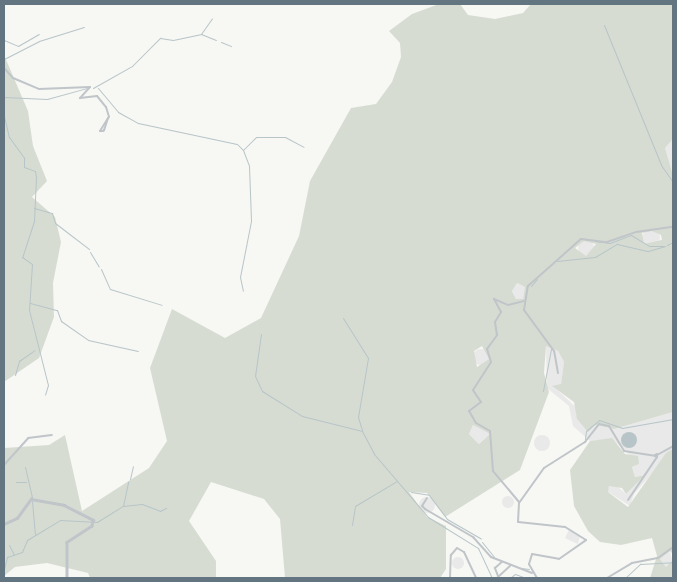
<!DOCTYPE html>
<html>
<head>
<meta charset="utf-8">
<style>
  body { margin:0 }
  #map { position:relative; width:677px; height:582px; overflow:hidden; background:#f7f7f4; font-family:"Source Sans 3",sans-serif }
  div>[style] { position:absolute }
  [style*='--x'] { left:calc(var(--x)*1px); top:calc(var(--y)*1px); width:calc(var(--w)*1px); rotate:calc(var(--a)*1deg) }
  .built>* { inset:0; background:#e8e9e8 }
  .round { border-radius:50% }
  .green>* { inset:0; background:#d7dcd3 }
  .water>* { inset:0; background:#b7c5c8 }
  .stream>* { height:1px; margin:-0.5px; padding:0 0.5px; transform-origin:0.5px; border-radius:0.5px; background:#b7c5c8 }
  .minor>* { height:2px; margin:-1px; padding:0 1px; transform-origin:1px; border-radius:1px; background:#c0c5c9 }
  .tertiary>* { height:2.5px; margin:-1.25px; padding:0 1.25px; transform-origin:1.25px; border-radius:1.25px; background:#c0c5c9 }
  span { translate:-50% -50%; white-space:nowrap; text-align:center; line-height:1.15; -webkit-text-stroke:5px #fff; paint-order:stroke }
  .frame { position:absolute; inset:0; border:5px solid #627580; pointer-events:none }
</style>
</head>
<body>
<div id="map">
  <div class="built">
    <i style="clip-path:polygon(673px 139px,673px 175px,665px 148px)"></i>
    <i class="round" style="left:642px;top:229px;width:18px;height:18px"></i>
    <i class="round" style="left:578px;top:240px;width:16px;height:16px"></i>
    <i style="clip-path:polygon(517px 283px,525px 287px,523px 299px,516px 299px,512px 290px)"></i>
    <i style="clip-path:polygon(546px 346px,558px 351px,564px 362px,561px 385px,553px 386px,595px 425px,614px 429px,673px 412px,673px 449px,634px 494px,630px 506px,607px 491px,610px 485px,617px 486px,626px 494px,644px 475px,635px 477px,632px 467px,639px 464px,612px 439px,590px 441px,573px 426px,569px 406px,547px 388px)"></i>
    <i class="round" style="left:473px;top:349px;width:16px;height:16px"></i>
    <i style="clip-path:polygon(473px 425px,490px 434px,479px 444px,469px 434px)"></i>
    <i class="round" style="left:534px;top:435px;width:16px;height:16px"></i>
    <i class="round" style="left:502px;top:496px;width:12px;height:12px"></i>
    <i class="round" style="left:419px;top:497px;width:16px;height:16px"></i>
    <i style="clip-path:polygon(569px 530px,580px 535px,578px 544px,565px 538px)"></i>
    <i style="clip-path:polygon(670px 551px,673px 564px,666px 567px,660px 559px)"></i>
    <i class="round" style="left:452px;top:557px;width:12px;height:12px"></i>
  </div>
  <div class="green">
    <i style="clip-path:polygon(evenodd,439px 4px,460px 4px,468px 15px,495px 19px,523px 13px,531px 4px,673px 4px,673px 139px,665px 148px,673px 175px,673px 412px,614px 429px,595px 425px,588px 432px,577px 419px,574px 402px,552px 386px,561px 384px,564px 362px,558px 351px,546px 346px,544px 373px,549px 392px,520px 470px,445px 517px,427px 493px,409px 492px,427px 517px,446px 526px,446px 569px,440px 578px,285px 578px,280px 519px,264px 499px,211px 482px,189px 521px,216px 561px,216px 578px,90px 578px,88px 573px,47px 563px,15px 567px,4px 576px,4px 448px,49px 445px,65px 435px,82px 511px,149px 468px,167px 441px,150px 368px,172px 309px,225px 338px,261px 318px,299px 236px,310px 181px,351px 108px,376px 104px,392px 82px,401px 57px,400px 43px,389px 31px,412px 14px,439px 4px,652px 231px,661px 235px,662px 240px,644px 244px,642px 233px,652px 231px,439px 4px,584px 241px,596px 244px,586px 256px,575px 248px,584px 241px,439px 4px,517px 283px,525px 287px,523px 299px,516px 299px,512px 291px,517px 283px,439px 4px,482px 346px,489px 359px,477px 367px,474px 351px,482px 346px,439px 4px,473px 425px,490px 434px,479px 444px,469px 434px,473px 425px)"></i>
    <i style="clip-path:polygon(4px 55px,28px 111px,33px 146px,47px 181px,32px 197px,55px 217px,61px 242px,53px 283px,54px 317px,39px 358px,4px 382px)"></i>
    <i style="clip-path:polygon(612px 438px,625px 454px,638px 456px,639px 464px,632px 467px,635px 477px,645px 475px,626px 494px,622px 488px,609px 486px,608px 492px,628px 507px,666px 453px,673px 449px,673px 554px,670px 551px,660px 559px,666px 567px,673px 560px,673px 578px,650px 578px,657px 556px,652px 538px,621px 545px,600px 542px,588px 531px,574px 506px,570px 470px,590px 441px)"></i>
  </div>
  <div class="water">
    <i class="round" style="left:621px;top:432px;width:16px;height:16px"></i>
  </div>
  <div class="stream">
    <i style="--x:604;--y:25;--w:151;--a:67.8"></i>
    <i style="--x:661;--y:165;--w:21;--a:55"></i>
    <i style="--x:201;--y:34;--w:19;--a:-55"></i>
    <i style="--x:4;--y:40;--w:15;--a:23"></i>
    <i style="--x:18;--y:46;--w:24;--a:-30"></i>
    <i style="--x:221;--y:42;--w:11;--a:22"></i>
    <i style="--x:4;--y:59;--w:39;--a:-27"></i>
    <i style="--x:39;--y:41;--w:47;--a:-17.3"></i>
    <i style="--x:93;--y:88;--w:45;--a:-29.4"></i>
    <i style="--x:132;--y:66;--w:40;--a:-45"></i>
    <i style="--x:160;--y:38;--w:13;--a:9"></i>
    <i style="--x:173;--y:40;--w:29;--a:-12"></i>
    <i style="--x:201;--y:34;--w:16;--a:22"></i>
    <i style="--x:98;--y:88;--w:31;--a:50"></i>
    <i style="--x:118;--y:112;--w:23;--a:29"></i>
    <i style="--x:138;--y:123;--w:101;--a:12"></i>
    <i style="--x:237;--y:144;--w:8;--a:45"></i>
    <i style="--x:243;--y:150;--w:17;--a:69"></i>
    <i style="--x:249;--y:166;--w:55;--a:87.9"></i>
    <i style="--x:251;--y:221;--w:57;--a:101.1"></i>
    <i style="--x:240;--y:277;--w:14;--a:78"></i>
    <i style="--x:4;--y:97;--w:43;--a:2.7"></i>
    <i style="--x:47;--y:99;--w:41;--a:-15.4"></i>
    <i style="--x:4;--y:116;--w:22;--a:77"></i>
    <i style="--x:9;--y:137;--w:26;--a:54"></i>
    <i style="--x:24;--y:158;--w:9;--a:90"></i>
    <i style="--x:24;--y:167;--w:12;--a:20"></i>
    <i style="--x:35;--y:171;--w:6;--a:81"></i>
    <i style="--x:36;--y:177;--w:44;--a:92.6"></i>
    <i style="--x:34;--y:221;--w:38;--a:108"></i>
    <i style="--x:22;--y:257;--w:12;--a:35"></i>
    <i style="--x:32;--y:264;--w:46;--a:93.7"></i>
    <i style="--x:29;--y:310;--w:77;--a:75.8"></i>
    <i style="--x:48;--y:385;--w:10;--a:107"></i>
    <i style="--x:243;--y:150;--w:18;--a:-45"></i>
    <i style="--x:256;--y:137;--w:29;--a:0"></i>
    <i style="--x:285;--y:137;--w:21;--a:28"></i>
    <i style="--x:34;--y:208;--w:19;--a:16"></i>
    <i style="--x:52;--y:213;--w:10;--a:73"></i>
    <i style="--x:55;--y:223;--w:43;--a:37.4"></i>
    <i style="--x:595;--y:241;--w:15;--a:8"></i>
    <i style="--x:610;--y:243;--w:22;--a:-21"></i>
    <i style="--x:631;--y:235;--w:21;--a:31"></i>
    <i style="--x:649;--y:246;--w:14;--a:0"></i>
    <i style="--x:667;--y:245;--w:7;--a:-27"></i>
    <i style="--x:90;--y:252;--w:17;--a:59"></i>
    <i style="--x:557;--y:261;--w:38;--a:-6"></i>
    <i style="--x:595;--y:257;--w:26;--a:-31"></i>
    <i style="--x:617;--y:244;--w:32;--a:13"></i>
    <i style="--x:648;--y:251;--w:18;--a:-16"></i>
    <i style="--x:101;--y:269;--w:22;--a:66"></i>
    <i style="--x:110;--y:289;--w:54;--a:17.1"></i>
    <i style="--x:531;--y:286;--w:9;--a:-49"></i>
    <i style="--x:30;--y:303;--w:28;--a:15"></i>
    <i style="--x:57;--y:310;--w:12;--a:70"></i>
    <i style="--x:61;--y:321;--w:33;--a:35"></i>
    <i style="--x:88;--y:340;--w:51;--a:12.4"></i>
    <i style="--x:343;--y:318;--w:47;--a:58"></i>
    <i style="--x:368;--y:358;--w:60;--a:99.6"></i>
    <i style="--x:358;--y:417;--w:14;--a:73"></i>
    <i style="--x:261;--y:334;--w:42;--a:98.1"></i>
    <i style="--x:255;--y:376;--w:17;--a:65"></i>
    <i style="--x:262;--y:391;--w:47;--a:32"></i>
    <i style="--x:302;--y:416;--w:62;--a:14"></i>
    <i style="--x:362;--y:431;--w:26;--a:62"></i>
    <i style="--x:374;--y:454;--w:83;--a:49.4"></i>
    <i style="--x:428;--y:517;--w:59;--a:31.8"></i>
    <i style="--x:478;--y:548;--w:33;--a:65"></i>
    <i style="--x:15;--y:375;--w:15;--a:-74"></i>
    <i style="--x:19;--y:361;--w:19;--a:-35"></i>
    <i style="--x:543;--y:391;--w:43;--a:-79.2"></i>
    <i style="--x:585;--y:439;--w:8;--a:-83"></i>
    <i style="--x:586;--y:431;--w:17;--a:-40"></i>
    <i style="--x:599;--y:420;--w:24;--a:19"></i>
    <i style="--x:622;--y:428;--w:52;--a:-10"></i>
    <i style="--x:25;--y:467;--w:31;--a:77"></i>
    <i style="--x:130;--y:479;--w:13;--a:-77"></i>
    <i style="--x:16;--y:482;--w:10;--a:0"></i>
    <i style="--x:411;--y:492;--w:18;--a:9"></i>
    <i style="--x:429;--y:495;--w:30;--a:53"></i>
    <i style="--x:447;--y:519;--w:39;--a:30"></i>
    <i style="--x:32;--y:501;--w:33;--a:85"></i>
    <i style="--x:123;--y:506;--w:25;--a:-78"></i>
    <i style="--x:352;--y:525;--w:19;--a:-81"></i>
    <i style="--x:355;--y:506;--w:49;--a:-30.8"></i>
    <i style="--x:482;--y:542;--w:19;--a:51"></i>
    <i style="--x:9;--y:545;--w:11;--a:63"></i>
    <i style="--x:521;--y:568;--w:8;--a:7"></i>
    <i style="--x:4;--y:569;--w:12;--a:-76"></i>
    <i style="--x:7;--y:557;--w:16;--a:-18"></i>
    <i style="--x:22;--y:552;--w:13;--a:-67"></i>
    <i style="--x:27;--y:540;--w:39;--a:-31"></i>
    <i style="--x:60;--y:520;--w:37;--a:3"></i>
    <i style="--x:97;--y:522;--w:31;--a:-32"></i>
    <i style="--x:123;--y:506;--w:19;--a:-6"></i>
    <i style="--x:142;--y:504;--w:19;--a:21"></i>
    <i style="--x:160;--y:511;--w:7;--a:-27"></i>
    <i style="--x:484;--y:578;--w:10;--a:0"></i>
    <i style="--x:510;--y:578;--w:6;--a:-39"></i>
    <i style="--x:515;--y:574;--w:12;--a:20"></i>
    <i style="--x:625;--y:578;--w:21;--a:-43"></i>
    <i style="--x:640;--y:564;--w:33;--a:-3"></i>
  </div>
  <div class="minor">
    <i style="--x:4;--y:68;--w:13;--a:48"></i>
    <i style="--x:13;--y:78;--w:28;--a:23"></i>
    <i style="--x:39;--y:89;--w:51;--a:-2.2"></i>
    <i style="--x:90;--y:87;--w:15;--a:132"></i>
    <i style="--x:80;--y:98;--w:17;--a:-7"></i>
    <i style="--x:97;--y:96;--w:14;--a:51"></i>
    <i style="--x:106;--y:107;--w:10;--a:73"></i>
    <i style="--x:109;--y:117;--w:1;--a:135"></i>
    <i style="--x:108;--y:118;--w:13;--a:108"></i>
    <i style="--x:104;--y:130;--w:1;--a:135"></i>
    <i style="--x:103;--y:131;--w:3;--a:180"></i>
    <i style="--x:100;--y:131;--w:15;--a:-58"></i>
    <i style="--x:558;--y:373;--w:22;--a:-100"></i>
    <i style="--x:554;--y:351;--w:51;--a:-126.2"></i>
    <i style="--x:524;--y:310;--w:24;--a:-81"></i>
    <i style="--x:528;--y:286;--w:71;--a:-41.6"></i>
    <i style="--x:581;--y:239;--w:26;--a:7"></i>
    <i style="--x:607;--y:242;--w:31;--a:-19"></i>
    <i style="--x:636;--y:232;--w:37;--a:-8"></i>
    <i style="--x:657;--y:454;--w:3;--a:90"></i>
    <i style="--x:657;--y:457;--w:2;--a:-153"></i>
    <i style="--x:655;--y:456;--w:1;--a:-90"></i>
    <i style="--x:655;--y:455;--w:2;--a:-27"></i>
    <i style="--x:657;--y:455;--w:18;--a:-29"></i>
    <i style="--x:4;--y:465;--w:36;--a:-48"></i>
    <i style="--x:28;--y:438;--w:24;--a:-7"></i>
    <i style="--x:427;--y:498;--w:9;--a:122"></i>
    <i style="--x:422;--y:506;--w:4;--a:45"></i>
    <i style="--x:425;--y:509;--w:56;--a:30.3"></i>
    <i style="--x:473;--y:537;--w:27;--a:48"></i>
    <i style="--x:491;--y:557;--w:44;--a:21.3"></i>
    <i style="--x:628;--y:500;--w:52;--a:-56"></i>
    <i style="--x:519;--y:502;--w:40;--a:-130"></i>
    <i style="--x:493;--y:471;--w:40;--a:-94.3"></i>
    <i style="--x:490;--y:431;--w:16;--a:-150"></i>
    <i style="--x:476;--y:423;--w:14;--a:-120"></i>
    <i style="--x:469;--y:411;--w:15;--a:-37"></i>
    <i style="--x:481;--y:402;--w:14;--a:-124"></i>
    <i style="--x:473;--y:390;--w:33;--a:-57"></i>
    <i style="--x:491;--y:362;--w:14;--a:-107"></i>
    <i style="--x:487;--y:349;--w:17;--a:-54"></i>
    <i style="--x:497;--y:335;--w:13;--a:-99"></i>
    <i style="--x:495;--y:322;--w:12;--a:-59"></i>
    <i style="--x:501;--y:312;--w:15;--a:-118"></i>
    <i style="--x:494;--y:299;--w:15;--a:23"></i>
    <i style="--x:508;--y:305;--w:16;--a:-14"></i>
    <i style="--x:498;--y:576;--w:9;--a:-111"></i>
    <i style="--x:495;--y:568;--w:9;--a:-41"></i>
    <i style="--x:450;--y:578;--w:23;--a:-88"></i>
    <i style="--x:451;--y:555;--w:9;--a:-49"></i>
    <i style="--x:457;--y:548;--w:8;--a:30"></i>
    <i style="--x:464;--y:552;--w:29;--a:65"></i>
    <i style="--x:497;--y:578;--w:18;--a:-43"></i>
    <i style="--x:537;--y:578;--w:16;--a:-120"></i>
    <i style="--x:529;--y:564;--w:10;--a:-73"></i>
    <i style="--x:532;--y:554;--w:27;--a:10"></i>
    <i style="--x:559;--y:559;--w:33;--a:-35"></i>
    <i style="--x:586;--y:540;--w:25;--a:-148"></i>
    <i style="--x:565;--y:527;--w:47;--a:-173.9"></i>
    <i style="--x:518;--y:522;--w:19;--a:-87"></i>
    <i style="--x:519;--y:503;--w:43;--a:-54.5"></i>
    <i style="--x:544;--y:468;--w:49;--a:-32.4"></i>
    <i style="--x:585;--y:442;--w:23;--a:-52"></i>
    <i style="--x:599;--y:424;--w:10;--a:11"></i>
    <i style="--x:609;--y:426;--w:29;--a:59"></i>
    <i style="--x:624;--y:451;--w:31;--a:9"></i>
    <i style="--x:607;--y:578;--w:29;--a:-31"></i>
    <i style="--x:632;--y:563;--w:26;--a:-11"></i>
    <i style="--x:658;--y:558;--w:19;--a:-36"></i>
  </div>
  <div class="tertiary">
    <i style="--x:4;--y:524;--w:14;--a:-25"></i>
    <i style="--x:17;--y:518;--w:24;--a:-54"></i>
    <i style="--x:31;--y:499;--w:34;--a:10"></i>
    <i style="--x:64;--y:505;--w:33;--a:27"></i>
    <i style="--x:93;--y:520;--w:6;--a:99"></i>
    <i style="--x:92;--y:526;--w:30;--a:147"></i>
    <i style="--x:67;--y:542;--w:36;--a:90"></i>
  </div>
  <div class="frame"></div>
</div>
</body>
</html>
